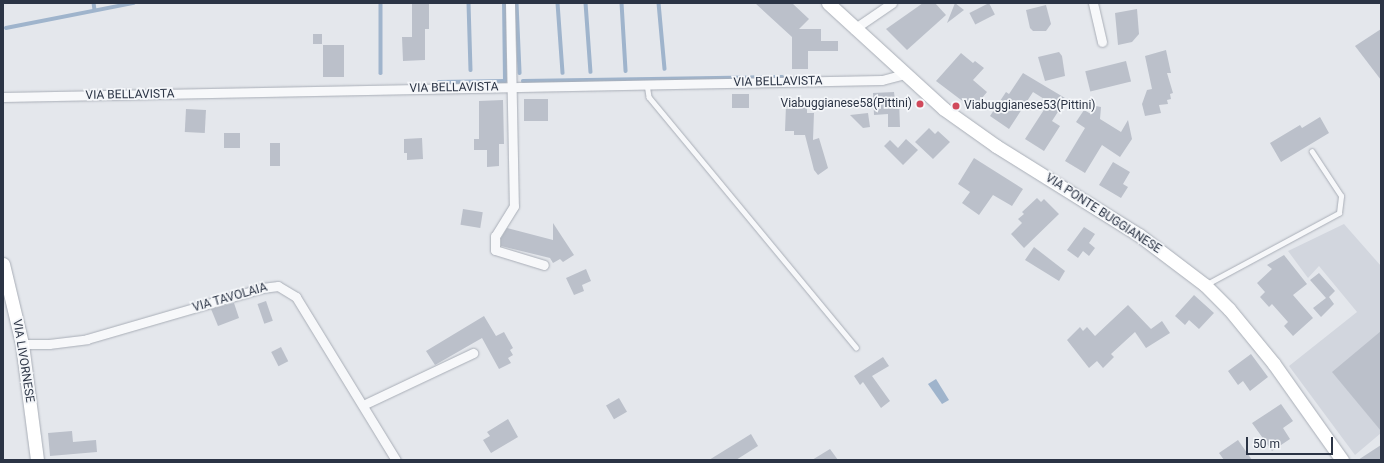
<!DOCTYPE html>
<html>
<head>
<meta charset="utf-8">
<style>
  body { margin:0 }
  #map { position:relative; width:1384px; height:463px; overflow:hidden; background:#e4e7ec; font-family:Roboto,sans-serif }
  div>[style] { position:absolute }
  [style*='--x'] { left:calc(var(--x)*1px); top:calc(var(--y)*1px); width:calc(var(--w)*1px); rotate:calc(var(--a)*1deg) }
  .built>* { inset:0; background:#d2d6de }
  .water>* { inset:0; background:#9fb4cc }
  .stream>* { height:3.5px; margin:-1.75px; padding:0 1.75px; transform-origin:1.75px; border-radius:1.75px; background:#9fb4cc }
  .building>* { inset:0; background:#bbc0ca; transform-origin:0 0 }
  .roads { filter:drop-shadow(0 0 1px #a9aeb7) drop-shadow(0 0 1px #a9aeb7) }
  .lane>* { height:4.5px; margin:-2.25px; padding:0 2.25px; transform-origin:2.25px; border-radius:2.25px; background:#f7f8fa }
  .street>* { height:9px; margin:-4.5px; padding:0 4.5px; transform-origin:4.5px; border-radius:4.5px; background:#f7f8fa }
  .secondary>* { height:13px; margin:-6.5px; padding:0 6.5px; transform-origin:6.5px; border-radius:6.5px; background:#fff }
  .dots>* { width:11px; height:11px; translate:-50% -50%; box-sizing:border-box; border:2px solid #f4f6f9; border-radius:50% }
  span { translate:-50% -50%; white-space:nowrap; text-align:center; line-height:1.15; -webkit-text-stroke:3.5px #f4f6f9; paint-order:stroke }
  .street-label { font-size:12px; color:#2b3445 }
  .poi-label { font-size:12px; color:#2b3445 }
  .right { translate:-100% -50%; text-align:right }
  .left { translate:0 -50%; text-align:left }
  .frame { position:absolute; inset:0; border:4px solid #2b3445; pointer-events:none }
  .scale { position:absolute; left:1246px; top:437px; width:87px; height:18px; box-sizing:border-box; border:2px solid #2b3445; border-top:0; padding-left:5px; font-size:12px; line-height:14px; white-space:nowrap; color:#2b3445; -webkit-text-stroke:3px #f4f6f9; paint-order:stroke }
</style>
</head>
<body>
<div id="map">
  <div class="built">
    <i style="clip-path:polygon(1344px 224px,1381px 266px,1381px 433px,1355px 455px,1289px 366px,1357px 312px,1319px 266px,1308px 278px,1288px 251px)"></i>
  </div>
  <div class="water">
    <i style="clip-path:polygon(936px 379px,949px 400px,942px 404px,928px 384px)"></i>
  </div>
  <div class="stream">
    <i style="--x:94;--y:3;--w:7;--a:82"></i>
    <i style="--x:381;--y:3;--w:70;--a:90"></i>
    <i style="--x:469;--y:3;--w:67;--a:88.3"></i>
    <i style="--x:517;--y:3;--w:70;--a:87.5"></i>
    <i style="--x:558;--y:3;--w:70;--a:85.9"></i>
    <i style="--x:586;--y:3;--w:69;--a:85.9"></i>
    <i style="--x:622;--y:3;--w:68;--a:86.6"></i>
    <i style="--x:659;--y:3;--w:66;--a:84.8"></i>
    <i style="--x:6;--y:28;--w:130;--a:-11.1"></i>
    <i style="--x:523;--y:81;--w:259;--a:-0.9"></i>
    <i style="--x:439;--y:82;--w:66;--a:-0.9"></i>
    <i style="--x:505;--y:81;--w:78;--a:-90.7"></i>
  </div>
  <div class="building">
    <i style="clip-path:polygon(412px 3px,429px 3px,429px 29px,425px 29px,425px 60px,403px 61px,402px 37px,412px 37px)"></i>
    <i style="clip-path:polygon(755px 3px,792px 3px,809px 19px,799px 29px,821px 29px,821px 41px,838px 41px,838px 51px,808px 51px,808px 69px,792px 69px,792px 37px)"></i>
    <i style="clip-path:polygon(923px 3px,935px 3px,946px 15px,907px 50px,886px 29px)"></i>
    <i style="clip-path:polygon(955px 3px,964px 10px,947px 23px)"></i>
    <i style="left:989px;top:3px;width:13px;height:22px;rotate:63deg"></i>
    <i style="clip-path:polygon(1046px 5px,1051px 24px,1046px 31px,1033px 31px,1030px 28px,1026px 10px)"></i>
    <i style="clip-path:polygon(1137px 9px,1139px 34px,1132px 42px,1118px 45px,1115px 13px)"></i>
    <i style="clip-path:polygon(1381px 29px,1381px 80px,1355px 46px)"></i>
    <i style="left:313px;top:34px;width:9px;height:10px"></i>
    <i style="left:323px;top:45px;width:21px;height:32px"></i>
    <i style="clip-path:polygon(1166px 50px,1171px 73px,1167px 73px,1173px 93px,1170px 94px,1171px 99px,1167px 100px,1168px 104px,1159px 105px,1161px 113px,1145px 116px,1142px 104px,1147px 90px,1152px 89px,1145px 56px)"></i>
    <i style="clip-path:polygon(1059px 52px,1062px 56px,1065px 76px,1045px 81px,1038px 57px)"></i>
    <i style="clip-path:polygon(961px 53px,973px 63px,975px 61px,984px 68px,973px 80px,987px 92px,973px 109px,936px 81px)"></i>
    <i style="left:1126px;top:61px;width:21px;height:42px;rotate:76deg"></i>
    <i style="clip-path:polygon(1023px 73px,1065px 98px,1059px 100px,1065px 101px,1052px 121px,1060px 126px,1044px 151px,1025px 139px,1049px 102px,1033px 92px,1009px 129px,990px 116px,1006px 92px,1009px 94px)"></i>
    <i style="clip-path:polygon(894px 92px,895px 100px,899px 100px,900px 127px,888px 127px,888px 114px,874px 115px,873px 93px)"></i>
    <i style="left:732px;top:94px;width:17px;height:14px"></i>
    <i style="left:524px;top:99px;width:24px;height:22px"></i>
    <i style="clip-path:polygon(503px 100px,504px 144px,499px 144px,499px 166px,487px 167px,487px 150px,474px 150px,474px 139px,479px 139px,479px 101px)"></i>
    <i style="clip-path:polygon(786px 105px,807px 105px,807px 113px,814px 113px,813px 140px,819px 138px,828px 168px,818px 175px,814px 170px,805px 135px,794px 135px,794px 131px,785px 131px)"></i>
    <i style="clip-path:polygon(1091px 105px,1101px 107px,1100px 119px,1121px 132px,1128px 120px,1132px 139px,1120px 157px,1102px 145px,1085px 173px,1065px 161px,1085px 128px,1076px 122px,1084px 110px,1091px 114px)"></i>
    <i style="left:186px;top:109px;width:20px;height:23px;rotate:3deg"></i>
    <i style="clip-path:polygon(868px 113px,870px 127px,863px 128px,850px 115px)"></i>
    <i style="clip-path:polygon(1320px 117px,1329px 133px,1281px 162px,1270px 143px,1300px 125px,1302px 128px)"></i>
    <i style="clip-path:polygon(929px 128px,935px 134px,938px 131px,950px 142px,933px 159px,915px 142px)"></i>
    <i style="left:224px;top:133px;width:16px;height:15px"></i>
    <i style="clip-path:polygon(422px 138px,423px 159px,407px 160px,407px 153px,404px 153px,404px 139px)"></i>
    <i style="clip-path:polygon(906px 139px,918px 150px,903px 165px,884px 146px,890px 140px,898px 148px)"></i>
    <i style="left:270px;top:143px;width:10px;height:23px"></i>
    <i style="clip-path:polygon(974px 158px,1023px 189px,1012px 206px,993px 195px,979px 215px,962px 203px,970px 192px,958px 184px)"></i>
    <i style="clip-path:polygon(1113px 162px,1130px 172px,1123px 184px,1128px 187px,1121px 198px,1099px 185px)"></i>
    <i style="clip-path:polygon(1037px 198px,1041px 202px,1044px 199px,1059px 214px,1024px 248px,1011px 234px,1022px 223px,1018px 219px,1024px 214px,1022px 212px)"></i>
    <i style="left:463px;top:209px;width:20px;height:16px;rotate:9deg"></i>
    <i style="clip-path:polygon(553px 223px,574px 255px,563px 262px,560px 259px,553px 263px,550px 258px,501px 246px,501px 238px,507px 228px,553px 240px)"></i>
    <i style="clip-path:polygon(1084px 227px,1095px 234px,1089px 243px,1095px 248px,1089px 256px,1083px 251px,1078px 258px,1067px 250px)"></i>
    <i style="clip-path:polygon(1034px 247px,1065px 271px,1059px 281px,1025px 260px)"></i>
    <i style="clip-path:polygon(1284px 255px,1307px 284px,1293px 295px,1313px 318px,1293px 336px,1284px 326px,1288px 322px,1272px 304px,1269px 307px,1260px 297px,1265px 292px,1257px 283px,1272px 269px,1267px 265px)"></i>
    <i style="clip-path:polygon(586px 269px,591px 281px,582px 285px,584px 291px,574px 295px,566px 278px)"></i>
    <i style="clip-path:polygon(1319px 273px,1335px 291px,1329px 297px,1334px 304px,1321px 317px,1313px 308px,1326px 298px,1310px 280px)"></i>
    <i style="clip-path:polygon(1194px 295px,1214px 313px,1199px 329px,1189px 320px,1185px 325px,1175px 316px)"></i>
    <i style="left:266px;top:301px;width:21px;height:9px;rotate:71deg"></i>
    <i style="clip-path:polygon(234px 303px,239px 318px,218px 326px,211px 309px)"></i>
    <i style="clip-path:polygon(1128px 305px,1151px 329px,1162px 321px,1170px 333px,1146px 348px,1135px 332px,1111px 354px,1114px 357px,1103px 368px,1097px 361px,1089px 368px,1067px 340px,1080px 327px,1083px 331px,1087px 327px,1095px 336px)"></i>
    <i style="clip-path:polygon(484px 316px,496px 336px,504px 332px,513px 348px,510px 350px,513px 355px,508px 358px,511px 363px,499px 369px,482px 338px,435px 365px,426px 351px)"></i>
    <i style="clip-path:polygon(1381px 331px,1381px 431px,1332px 372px)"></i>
    <i style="left:281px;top:347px;width:16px;height:11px;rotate:63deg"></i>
    <i style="clip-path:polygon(1251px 354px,1268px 377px,1250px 391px,1243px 381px,1238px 385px,1228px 371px)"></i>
    <i style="clip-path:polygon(883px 357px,889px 366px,872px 376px,890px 401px,881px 408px,863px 382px,860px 385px,854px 376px)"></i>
    <i style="left:619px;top:398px;width:16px;height:15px;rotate:60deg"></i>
    <i style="clip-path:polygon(1281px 404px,1293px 421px,1283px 428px,1290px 439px,1272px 451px,1252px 423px)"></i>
    <i style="clip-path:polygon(508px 419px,518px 437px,491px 453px,483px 440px,490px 436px,487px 432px)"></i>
    <i style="clip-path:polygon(72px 431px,73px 442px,96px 440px,97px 452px,50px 456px,48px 433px)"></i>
    <i style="clip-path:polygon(751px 434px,758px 446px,736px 460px,709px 460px)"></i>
    <i style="clip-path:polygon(1238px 440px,1252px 460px,1224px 460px,1219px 453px)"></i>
    <i style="clip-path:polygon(1381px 445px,1381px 460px,1358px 460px)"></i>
    <i style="clip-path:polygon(830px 449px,838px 460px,812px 460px)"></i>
  </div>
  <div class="roads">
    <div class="lane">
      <i style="--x:647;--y:84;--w:13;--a:81"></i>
      <i style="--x:649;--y:97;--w:325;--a:50.4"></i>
      <i style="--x:1207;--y:284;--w:150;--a:-28.3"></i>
      <i style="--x:1339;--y:213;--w:17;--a:-83"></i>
      <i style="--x:1341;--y:196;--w:53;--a:-123.4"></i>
    </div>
    <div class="street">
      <i style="--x:510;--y:3;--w:203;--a:88.9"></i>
      <i style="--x:514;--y:206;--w:36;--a:122"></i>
      <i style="--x:495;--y:236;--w:14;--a:90"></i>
      <i style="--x:495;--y:250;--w:51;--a:17"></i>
      <i style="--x:1093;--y:3;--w:40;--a:77"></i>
      <i style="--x:854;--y:29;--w:46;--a:-34.4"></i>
      <i style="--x:3;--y:97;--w:879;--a:-1.11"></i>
      <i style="--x:882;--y:80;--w:23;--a:-15"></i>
      <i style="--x:22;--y:344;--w:27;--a:0"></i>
      <i style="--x:49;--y:344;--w:38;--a:-7"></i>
      <i style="--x:87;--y:339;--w:182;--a:-16.2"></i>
      <i style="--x:262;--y:288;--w:16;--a:-7"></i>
      <i style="--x:278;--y:286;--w:21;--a:31"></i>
      <i style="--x:296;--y:297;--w:191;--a:58.5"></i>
      <i style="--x:363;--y:405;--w:122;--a:-25.3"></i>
    </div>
    <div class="secondary">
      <i style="--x:828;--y:3;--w:157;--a:42.4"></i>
      <i style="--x:944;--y:109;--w:64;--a:35.4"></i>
      <i style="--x:996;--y:146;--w:168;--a:31.9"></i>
      <i style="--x:1139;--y:235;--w:83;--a:37.1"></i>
      <i style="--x:1205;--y:285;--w:34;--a:45"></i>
      <i style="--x:1229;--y:309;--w:71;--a:50.7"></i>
      <i style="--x:1274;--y:364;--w:118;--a:54.7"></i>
      <i style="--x:3;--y:264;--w:82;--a:76.6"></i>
      <i style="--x:22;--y:344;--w:117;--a:82.6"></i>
    </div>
  </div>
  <div class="dots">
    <i style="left:920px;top:104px;background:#d1495b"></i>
    <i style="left:956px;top:106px;background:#d1495b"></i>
  </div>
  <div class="street-label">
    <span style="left:778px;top:82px;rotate:-1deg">VIA BELLAVISTA</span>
    <span style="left:454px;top:88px;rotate:-1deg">VIA BELLAVISTA</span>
    <span style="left:130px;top:95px;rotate:-1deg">VIA BELLAVISTA</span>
    <span style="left:1103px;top:214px;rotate:33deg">VIA PONTE BUGGIANESE</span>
    <span style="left:230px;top:298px;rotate:-16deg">VIA TAVOLAIA</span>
    <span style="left:23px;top:361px;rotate:81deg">VIA LIVORNESE</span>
  </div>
  <div class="poi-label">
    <span class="right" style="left:912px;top:104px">Viabuggianese58(Pittini)</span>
    <span class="left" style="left:964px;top:106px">Viabuggianese53(Pittini)</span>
  </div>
  <div class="frame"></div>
  <div class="scale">50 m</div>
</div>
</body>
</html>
